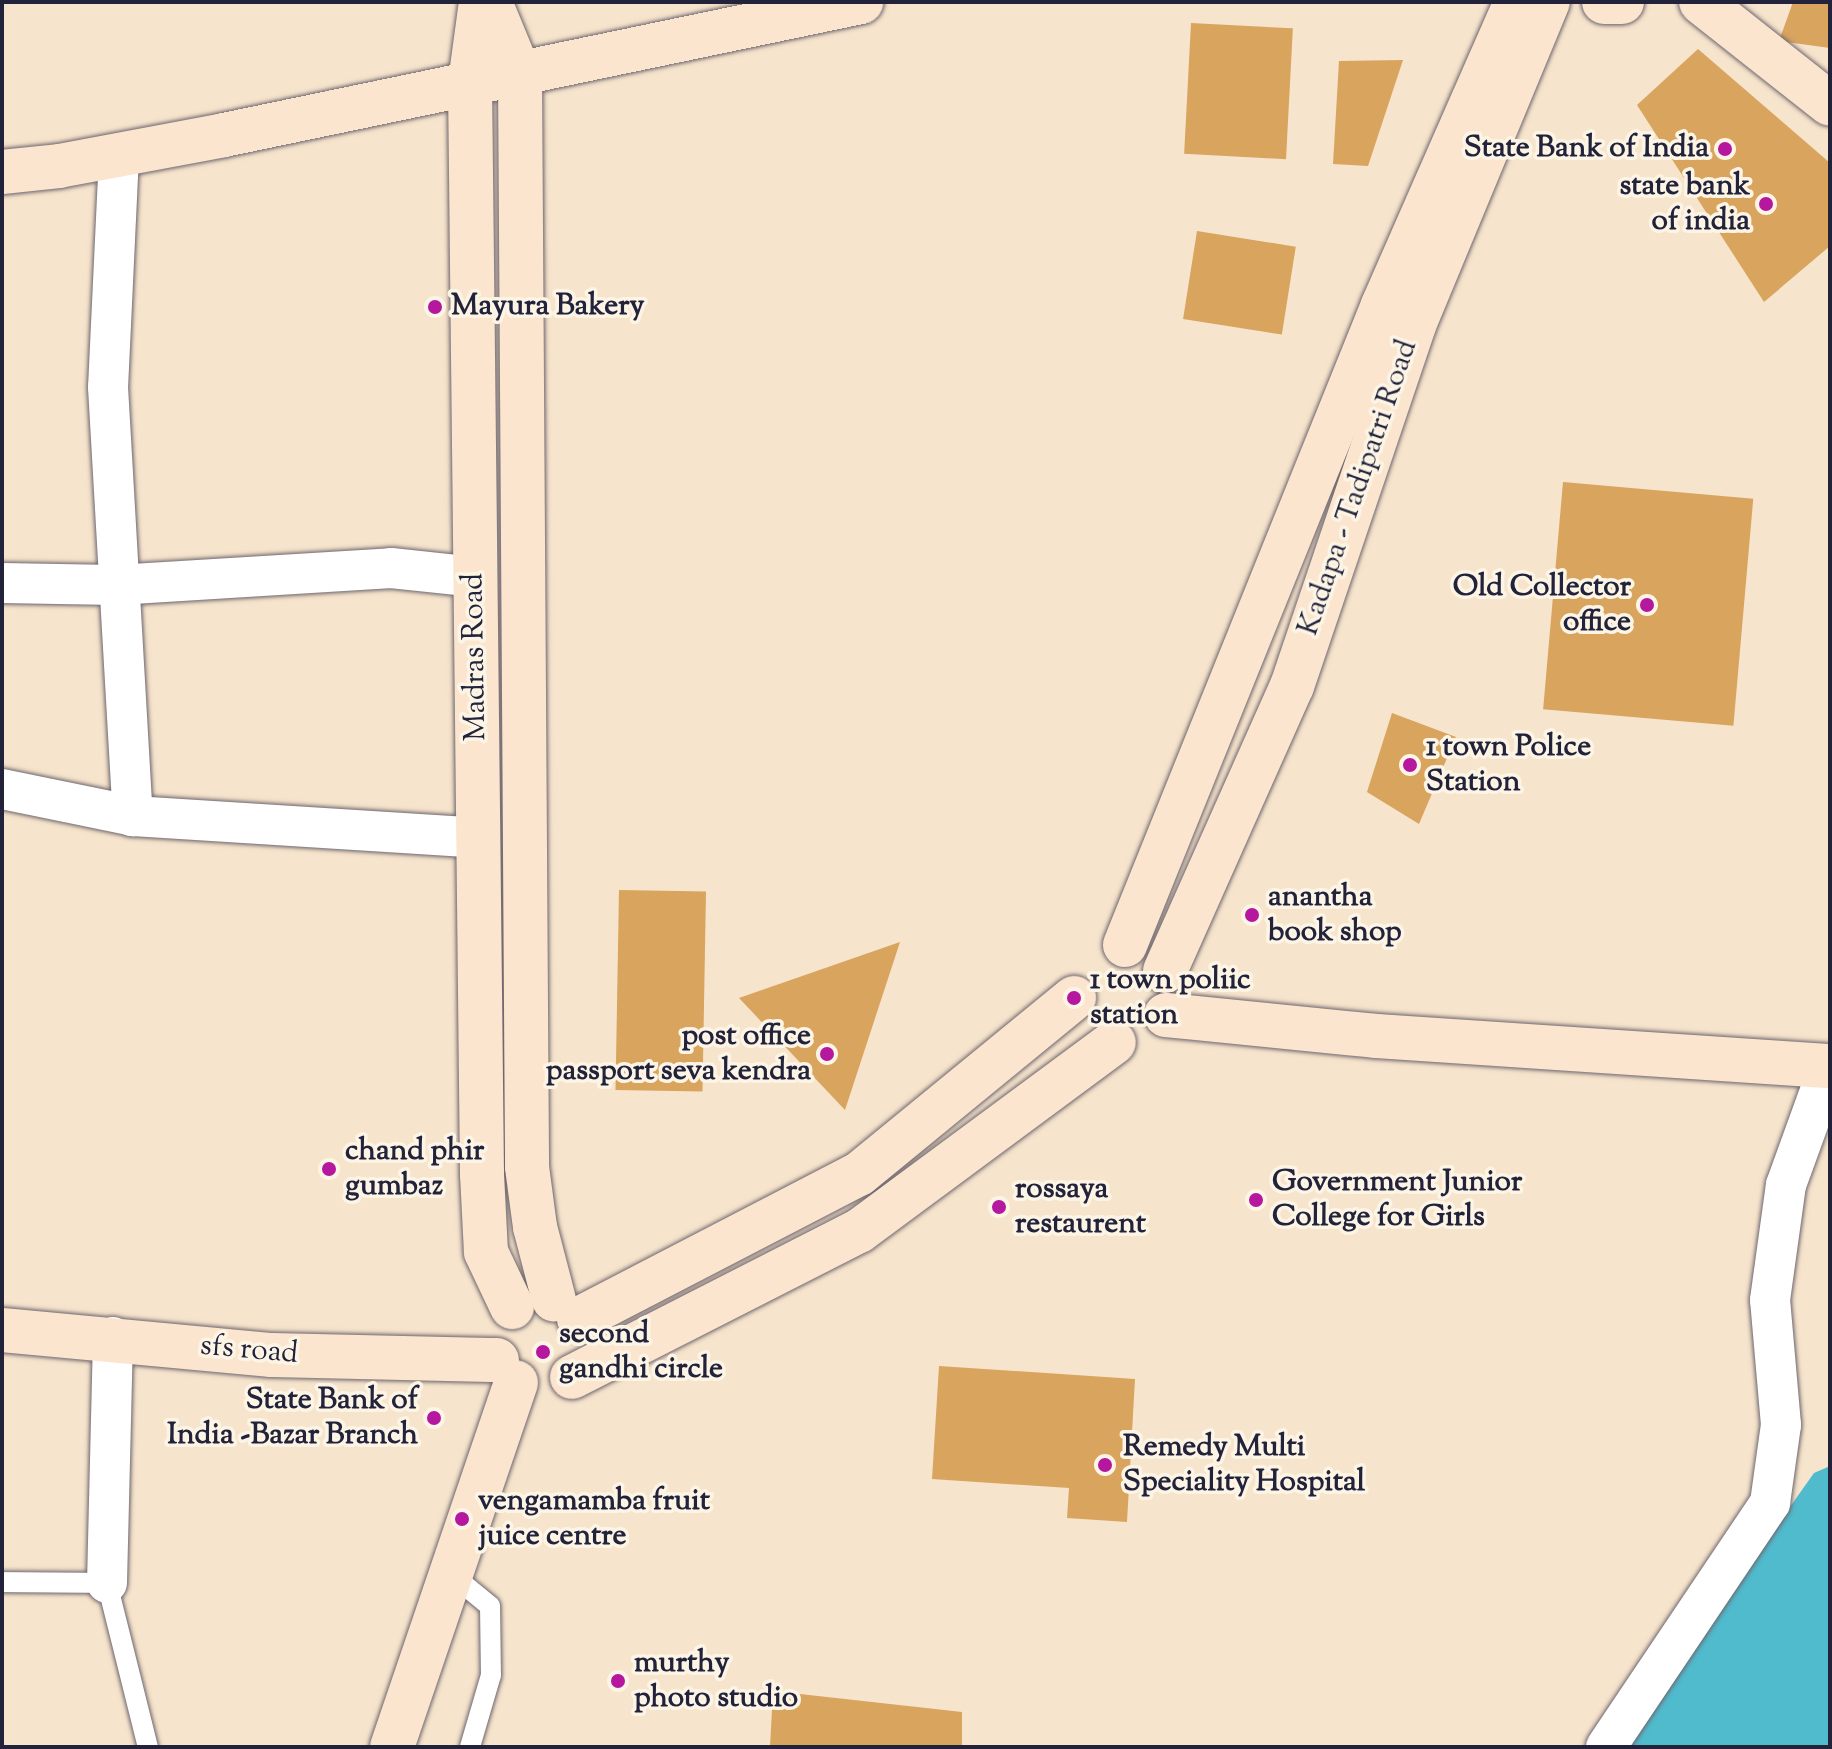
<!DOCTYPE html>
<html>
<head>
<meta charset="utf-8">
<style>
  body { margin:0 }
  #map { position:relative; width:1832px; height:1749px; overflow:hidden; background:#f7e4cc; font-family:"Sorts Mill Goudy",serif }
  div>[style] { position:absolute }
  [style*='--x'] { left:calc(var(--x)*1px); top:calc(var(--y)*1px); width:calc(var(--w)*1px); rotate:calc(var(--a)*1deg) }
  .water>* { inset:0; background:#50bbcd }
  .building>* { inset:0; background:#d8a45e; transform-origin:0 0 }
  .roads { filter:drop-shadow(0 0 2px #6d666e) drop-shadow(0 0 2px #6d666e) }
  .lane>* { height:20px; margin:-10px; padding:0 10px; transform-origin:10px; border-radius:10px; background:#fff }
  .street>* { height:40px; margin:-20px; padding:0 20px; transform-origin:20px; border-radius:20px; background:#fff }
  .secondary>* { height:44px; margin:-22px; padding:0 22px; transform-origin:22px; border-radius:22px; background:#fce5cf }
  .dots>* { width:22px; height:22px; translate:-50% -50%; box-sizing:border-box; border:4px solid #fcf5e5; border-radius:50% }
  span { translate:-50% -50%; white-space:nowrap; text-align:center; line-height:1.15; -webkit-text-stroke:7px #fcf5e5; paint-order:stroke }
  .poi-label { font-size:30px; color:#22223b; font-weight:700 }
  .right { translate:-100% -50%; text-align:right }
  .left { translate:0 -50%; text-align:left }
  .street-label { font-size:30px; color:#22223b }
  .frame { position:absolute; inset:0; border:4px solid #22223b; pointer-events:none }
</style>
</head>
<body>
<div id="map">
  <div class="water">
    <i style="clip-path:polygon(1830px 1466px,1830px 1747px,1620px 1747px,1814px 1473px)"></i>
  </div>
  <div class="building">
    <i style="clip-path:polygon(1793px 2px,1830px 2px,1830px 48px,1779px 41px)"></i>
    <i style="left:1191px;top:23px;width:102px;height:131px;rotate:3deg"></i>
    <i style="clip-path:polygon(1698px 49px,1830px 163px,1830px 246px,1764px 302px,1637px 105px)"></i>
    <i style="clip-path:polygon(1403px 60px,1368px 166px,1333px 164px,1339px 61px)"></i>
    <i style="left:1197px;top:231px;width:100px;height:89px;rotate:9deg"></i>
    <i style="left:1563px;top:482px;width:191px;height:228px;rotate:5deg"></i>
    <i style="clip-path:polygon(1392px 713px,1456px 737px,1419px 824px,1367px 792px)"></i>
    <i style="left:619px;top:890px;width:87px;height:200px;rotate:1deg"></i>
    <i style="clip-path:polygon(900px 942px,845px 1110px,739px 998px)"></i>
    <i style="clip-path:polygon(939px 1366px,1135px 1379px,1127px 1522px,1067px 1518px,1069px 1488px,932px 1479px)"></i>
    <i style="clip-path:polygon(773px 1691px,962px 1712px,962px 1747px,770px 1747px)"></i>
  </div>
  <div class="roads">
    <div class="lane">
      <i style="--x:451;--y:1574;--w:50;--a:39.4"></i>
      <i style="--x:490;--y:1606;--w:69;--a:89.2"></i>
      <i style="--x:491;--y:1675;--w:75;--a:106.3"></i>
      <i style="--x:2;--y:1582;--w:105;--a:0.5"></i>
      <i style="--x:107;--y:1583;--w:169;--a:76"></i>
    </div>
    <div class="street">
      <i style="--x:119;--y:155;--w:232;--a:92.7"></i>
      <i style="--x:108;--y:387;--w:430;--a:86.7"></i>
      <i style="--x:2;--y:583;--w:114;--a:1"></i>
      <i style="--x:116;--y:585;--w:276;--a:-3.5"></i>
      <i style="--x:391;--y:568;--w:84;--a:6.1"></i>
      <i style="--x:2;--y:789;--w:134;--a:11.6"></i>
      <i style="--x:133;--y:816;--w:346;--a:3.6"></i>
      <i style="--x:107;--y:1583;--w:246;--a:-88.6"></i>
      <i style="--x:1606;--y:1747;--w:294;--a:-56.1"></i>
      <i style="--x:1770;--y:1503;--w:79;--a:-82"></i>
      <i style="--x:1781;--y:1425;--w:125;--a:-95"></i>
      <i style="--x:1770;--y:1300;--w:116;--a:-82.1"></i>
      <i style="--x:1786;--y:1185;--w:127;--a:-70.1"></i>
    </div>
    <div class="secondary">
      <i style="--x:481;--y:2;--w:81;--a:97.8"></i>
      <i style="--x:470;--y:82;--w:1092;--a:89.37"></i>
      <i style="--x:482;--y:1174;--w:78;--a:87.1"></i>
      <i style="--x:486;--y:1252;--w:61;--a:64.7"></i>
      <i style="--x:490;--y:2;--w:79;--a:67.7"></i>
      <i style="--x:520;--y:75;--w:1092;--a:89.63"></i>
      <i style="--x:527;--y:1167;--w:61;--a:82.4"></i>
      <i style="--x:535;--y:1227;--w:75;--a:75.4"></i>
      <i style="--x:1604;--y:2;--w:18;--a:0"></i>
      <i style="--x:1701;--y:2;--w:164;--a:38.3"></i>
      <i style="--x:2;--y:172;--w:57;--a:-6"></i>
      <i style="--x:59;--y:166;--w:168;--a:-10.6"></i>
      <i style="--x:224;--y:135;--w:651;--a:-11.79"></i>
      <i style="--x:1125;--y:945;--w:690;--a:-68.04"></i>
      <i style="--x:1383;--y:305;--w:331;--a:-66.3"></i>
      <i style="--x:1165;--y:971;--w:312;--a:-66"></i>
      <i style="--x:1292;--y:686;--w:381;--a:-71.3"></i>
      <i style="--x:1414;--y:325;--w:350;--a:-67.5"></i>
      <i style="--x:1166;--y:1015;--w:211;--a:5.7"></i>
      <i style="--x:1376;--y:1036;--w:455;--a:3.8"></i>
      <i style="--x:579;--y:1319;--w:315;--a:-27.4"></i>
      <i style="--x:859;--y:1174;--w:278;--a:-39.3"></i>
      <i style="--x:2;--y:1330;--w:271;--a:5.3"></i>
      <i style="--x:272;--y:1355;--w:225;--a:1.3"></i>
      <i style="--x:572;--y:1377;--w:322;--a:-27"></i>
      <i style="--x:859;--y:1231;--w:317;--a:-36.5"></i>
      <i style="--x:392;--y:1747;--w:385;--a:-71.2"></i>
    </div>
  </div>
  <div class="dots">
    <i style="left:1725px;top:149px;background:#b5179e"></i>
    <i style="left:1766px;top:204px;background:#b5179e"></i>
    <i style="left:435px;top:307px;background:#b5179e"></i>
    <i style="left:1647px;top:605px;background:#b5179e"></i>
    <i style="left:1410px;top:765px;background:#b5179e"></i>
    <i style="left:1252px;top:915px;background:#b5179e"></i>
    <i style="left:1074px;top:998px;background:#b5179e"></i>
    <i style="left:827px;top:1054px;background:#b5179e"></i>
    <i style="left:329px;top:1169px;background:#b5179e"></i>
    <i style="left:1256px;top:1200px;background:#b5179e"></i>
    <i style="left:999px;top:1207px;background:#b5179e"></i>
    <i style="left:543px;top:1352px;background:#b5179e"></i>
    <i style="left:434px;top:1418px;background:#b5179e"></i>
    <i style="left:1105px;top:1465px;background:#b5179e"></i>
    <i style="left:462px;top:1519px;background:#b5179e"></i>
    <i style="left:618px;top:1681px;background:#b5179e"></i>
  </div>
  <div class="poi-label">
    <span class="right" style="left:1709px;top:149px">State Bank of India</span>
    <span class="right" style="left:1750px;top:204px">state bank<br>of india</span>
    <span class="left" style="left:451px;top:307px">Mayura Bakery</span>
    <span class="right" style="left:1631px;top:605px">Old Collector<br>office</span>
    <span class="left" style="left:1426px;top:765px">1 town Police<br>Station</span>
    <span class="left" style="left:1268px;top:915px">anantha<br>book shop</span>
    <span class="left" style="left:1090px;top:998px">1 town poliic<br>station</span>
    <span class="right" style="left:811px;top:1054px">post office<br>passport seva kendra</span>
    <span class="left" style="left:345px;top:1169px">chand phir<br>gumbaz</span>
    <span class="left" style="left:1272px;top:1200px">Government Junior<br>College for Girls</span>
    <span class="left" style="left:1015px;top:1207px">rossaya<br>restaurent</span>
    <span class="left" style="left:559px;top:1352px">second<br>gandhi circle</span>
    <span class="right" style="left:418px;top:1418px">State Bank of<br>India -Bazar Branch</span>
    <span class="left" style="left:1123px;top:1465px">Remedy Multi<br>Speciality Hospital</span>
    <span class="left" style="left:478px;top:1519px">vengamamba fruit<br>juice centre</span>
    <span class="left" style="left:634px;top:1681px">murthy<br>photo studio</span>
  </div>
  <div class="street-label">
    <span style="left:1359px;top:488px;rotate:-71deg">Kadapa - Tadipatri Road</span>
    <span style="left:476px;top:657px;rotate:-91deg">Madras Road</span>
    <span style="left:249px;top:1351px;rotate:5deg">sfs road</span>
  </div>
  <div class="frame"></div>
</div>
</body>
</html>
